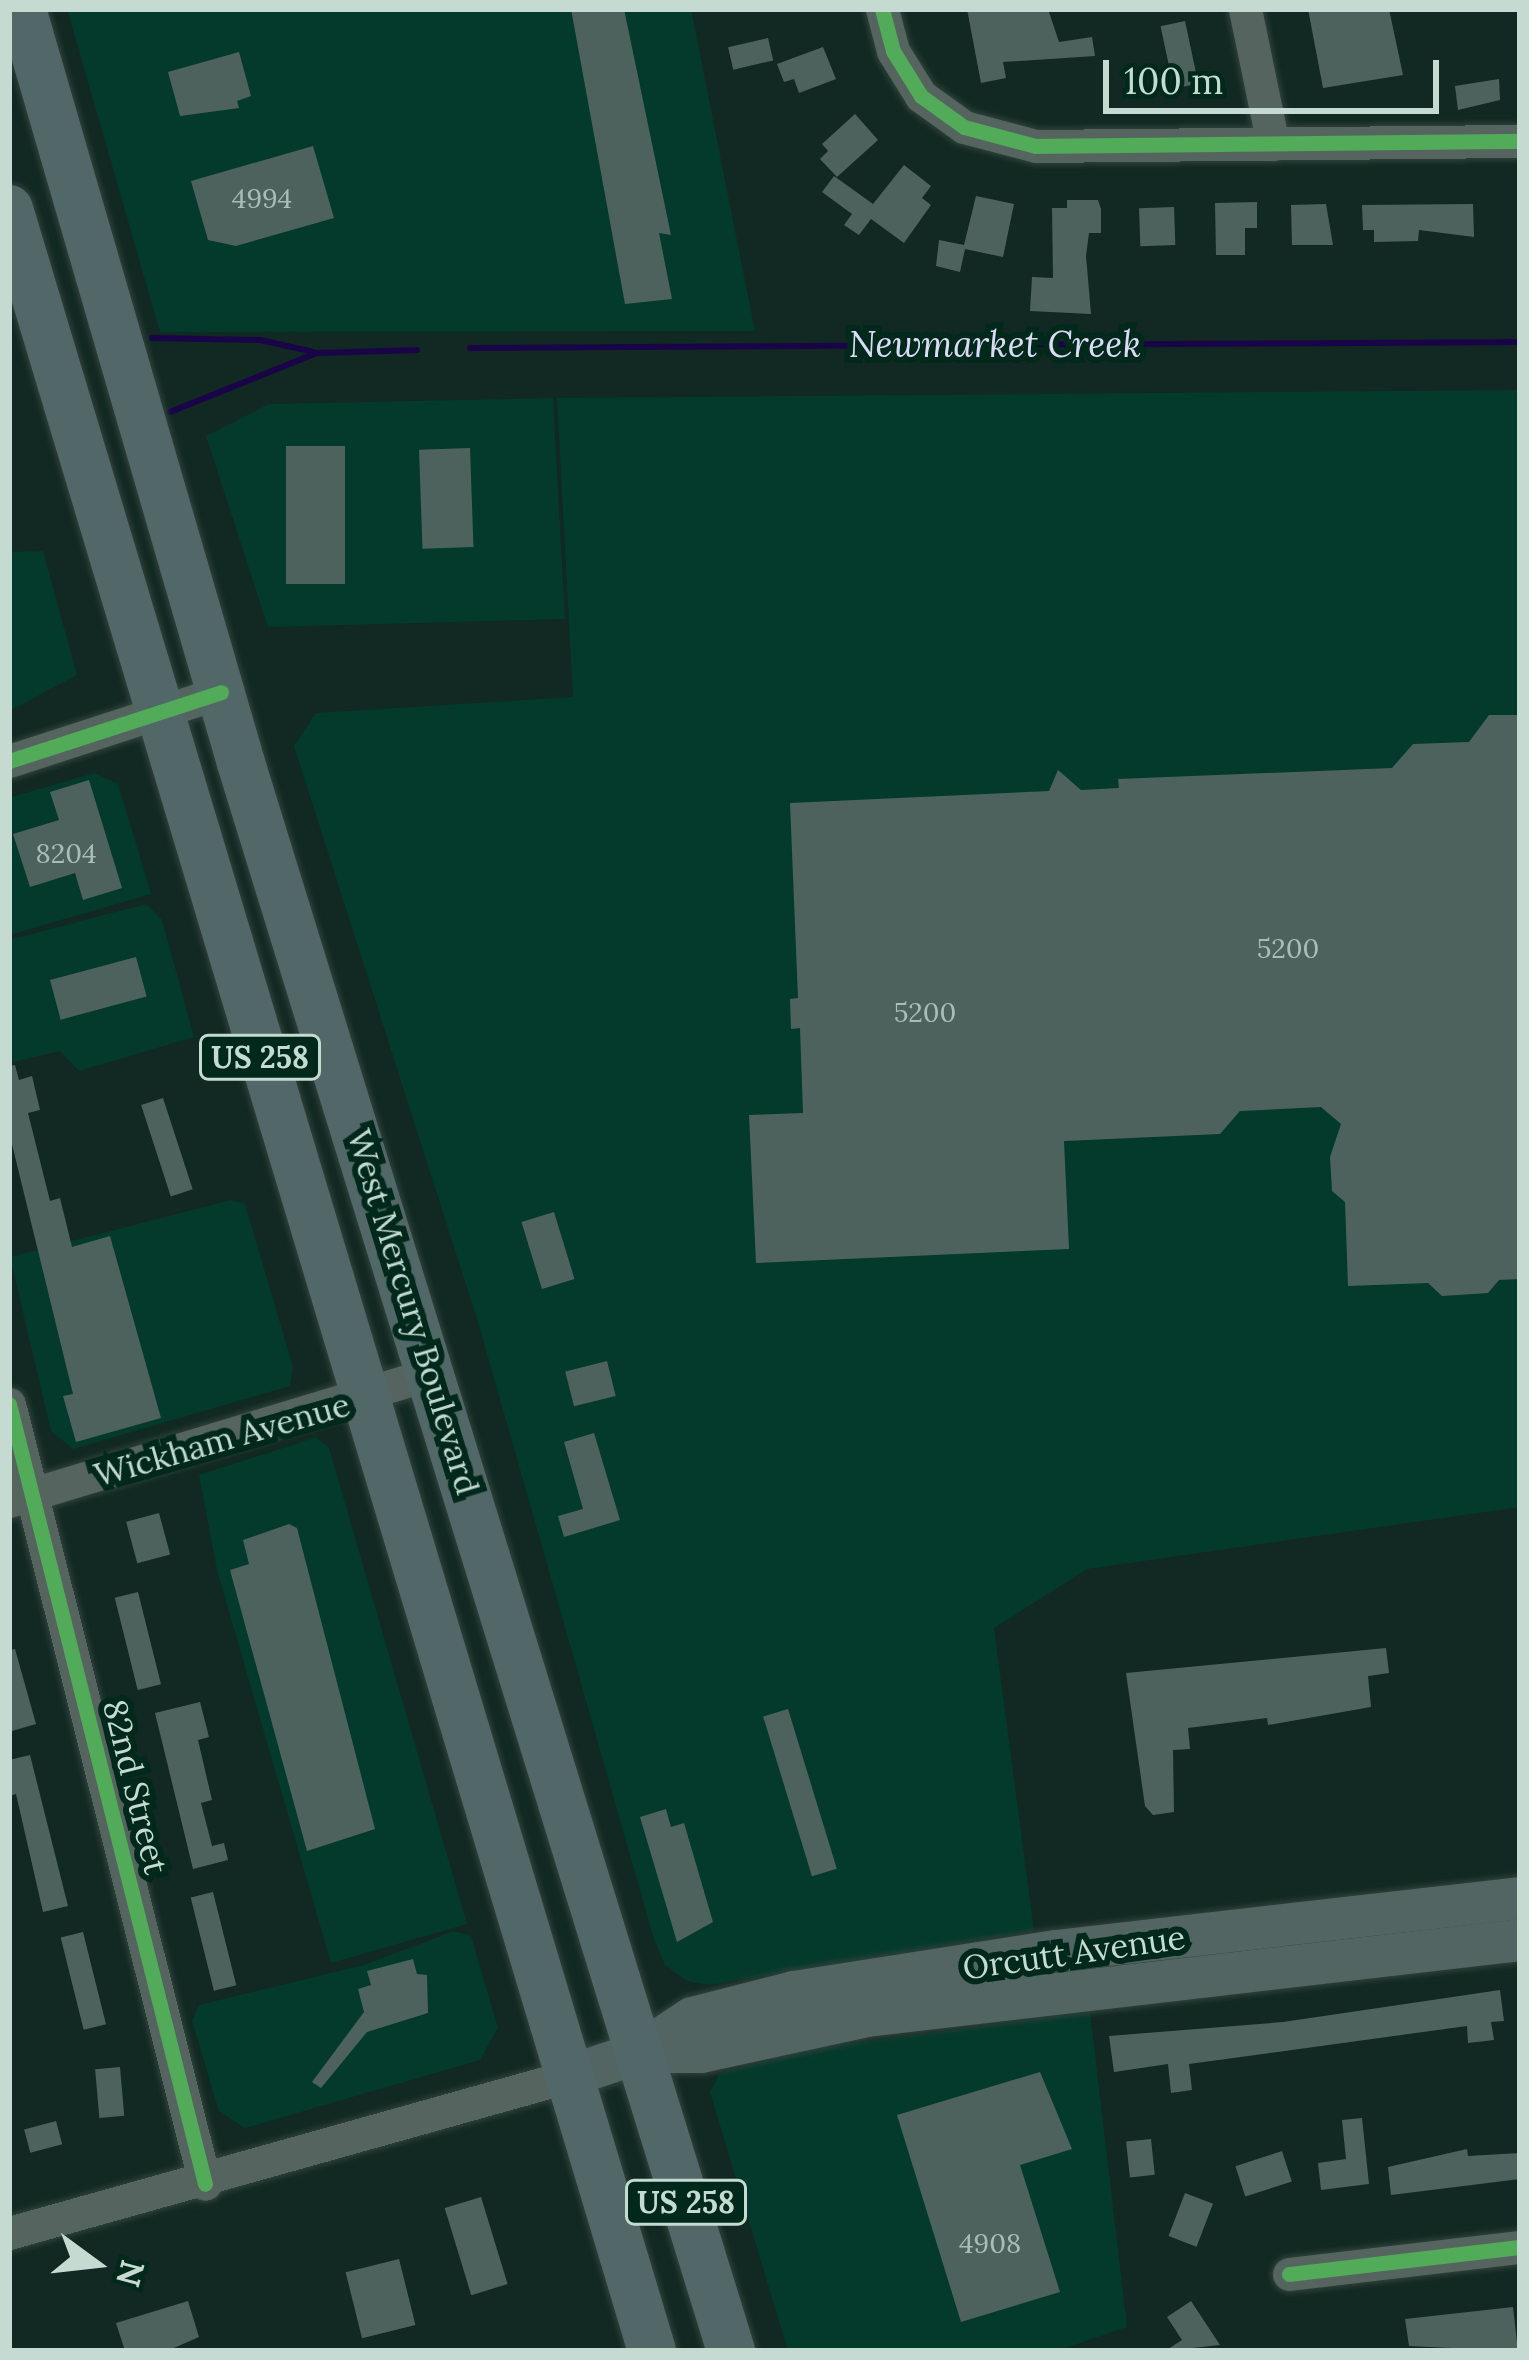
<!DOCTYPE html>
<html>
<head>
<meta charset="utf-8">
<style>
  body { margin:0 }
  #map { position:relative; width:1529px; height:2360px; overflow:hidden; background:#112922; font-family:Lora,serif }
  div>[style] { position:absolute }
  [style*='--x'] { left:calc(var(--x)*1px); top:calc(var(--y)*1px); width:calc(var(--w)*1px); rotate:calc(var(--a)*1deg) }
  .built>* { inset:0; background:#043a2c }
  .stream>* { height:6px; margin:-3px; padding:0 3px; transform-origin:3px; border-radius:3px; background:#1a0448 }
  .building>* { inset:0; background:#4e625d; transform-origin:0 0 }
  .roads { filter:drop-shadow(0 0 3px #31423c) drop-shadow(0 0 3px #31423c) }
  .minor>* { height:33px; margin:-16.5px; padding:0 16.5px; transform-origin:16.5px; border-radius:16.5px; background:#55645f }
  .major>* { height:42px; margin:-21px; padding:0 21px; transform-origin:21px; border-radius:21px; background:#526563 }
  .highway>* { height:48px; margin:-24px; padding:0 24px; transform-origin:24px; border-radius:24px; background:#526767 }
  .cycleway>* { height:15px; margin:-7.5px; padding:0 7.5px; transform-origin:7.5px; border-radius:7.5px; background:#51ab58 }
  span { translate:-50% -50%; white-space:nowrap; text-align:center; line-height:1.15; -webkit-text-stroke:12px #00291c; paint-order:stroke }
  .number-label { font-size:27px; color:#a7bdb5 }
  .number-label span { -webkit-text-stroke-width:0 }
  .shield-label span { padding:3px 9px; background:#00291c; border:3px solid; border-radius:9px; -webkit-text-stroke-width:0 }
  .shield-label { font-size:30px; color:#c5dbd2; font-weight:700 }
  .street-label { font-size:33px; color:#c5dbd2 }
  .water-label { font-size:36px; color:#dcdbf6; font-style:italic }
  .frame { position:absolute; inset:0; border:12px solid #c5dbd2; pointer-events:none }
  .north { position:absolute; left:36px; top:2204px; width:120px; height:120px; -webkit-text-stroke:9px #00291c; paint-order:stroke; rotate:105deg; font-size:33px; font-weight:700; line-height:48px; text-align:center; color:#c5dbd2 }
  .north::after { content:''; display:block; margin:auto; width:42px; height:54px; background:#c5dbd2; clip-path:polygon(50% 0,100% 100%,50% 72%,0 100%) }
  .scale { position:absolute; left:1103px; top:60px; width:336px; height:54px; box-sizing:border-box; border:6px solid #c5dbd2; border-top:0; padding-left:15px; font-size:36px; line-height:42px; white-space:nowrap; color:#c5dbd2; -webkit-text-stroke:9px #00291c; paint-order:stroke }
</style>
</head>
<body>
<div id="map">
  <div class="built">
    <i style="clip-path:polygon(67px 9px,691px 9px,755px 331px,160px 332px)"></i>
    <i style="clip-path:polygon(1520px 390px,1520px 1507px,1087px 1569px,994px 1628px,1034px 1931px,708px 1985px,687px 1981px,665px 1965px,654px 1939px,478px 1322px,294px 746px,316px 713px,573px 697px,557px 398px)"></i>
    <i style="clip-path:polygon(553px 398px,565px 619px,268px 627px,206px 436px,269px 404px)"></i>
    <i style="clip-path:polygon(43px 551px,77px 675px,9px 711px,9px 552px)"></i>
    <i style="clip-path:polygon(94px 773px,118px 784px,151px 894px,9px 935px,9px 798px)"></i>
    <i style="clip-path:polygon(146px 904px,162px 920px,194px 1037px,79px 1071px,60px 1051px,9px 1063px,9px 940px)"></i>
    <i style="clip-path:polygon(231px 1200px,245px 1204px,293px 1367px,290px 1386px,73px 1449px,51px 1431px,10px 1257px)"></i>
    <i style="clip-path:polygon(316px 1437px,329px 1448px,467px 1924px,331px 1963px,217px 1570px,199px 1475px)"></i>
    <i style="clip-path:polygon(454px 1931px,471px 1936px,498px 2028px,480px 2060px,245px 2128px,219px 2111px,192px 2021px,199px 2005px,364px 1965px)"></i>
    <i style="clip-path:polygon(1090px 2012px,1127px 2327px,1057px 2351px,788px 2351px,710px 2092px,720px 2073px,817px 2048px)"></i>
  </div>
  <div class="stream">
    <i style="--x:152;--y:338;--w:108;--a:1.1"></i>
    <i style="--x:260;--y:340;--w:55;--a:12.5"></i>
    <i style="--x:470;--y:348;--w:1050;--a:-0.33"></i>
    <i style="--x:170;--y:412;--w:158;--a:-21.9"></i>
    <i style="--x:317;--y:353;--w:100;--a:-1.7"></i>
  </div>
  <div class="building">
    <i style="clip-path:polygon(571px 9px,624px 9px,671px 235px,659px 233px,672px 299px,625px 304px)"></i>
    <i style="clip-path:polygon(967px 9px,1048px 9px,1059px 42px,1092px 37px,1095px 56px,1003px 62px,1006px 78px,981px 83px)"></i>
    <i style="clip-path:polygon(1308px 9px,1389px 9px,1403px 75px,1323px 88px)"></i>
    <i style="left:1185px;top:21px;width:64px;height:25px;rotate:78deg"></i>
    <i style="left:768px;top:38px;width:23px;height:41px;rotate:77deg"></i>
    <i style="clip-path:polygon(823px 47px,836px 79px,799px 93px,794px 79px,784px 82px,777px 64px)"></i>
    <i style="clip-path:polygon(239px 52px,251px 96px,237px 101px,239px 108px,180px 116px,168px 72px)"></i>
    <i style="clip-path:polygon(1499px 79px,1500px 100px,1458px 110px,1455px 86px)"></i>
    <i style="clip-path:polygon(855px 114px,878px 140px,837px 177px,820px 159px,828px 151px,822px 144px)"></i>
    <i style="clip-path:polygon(313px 146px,334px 218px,236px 246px,208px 240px,191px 181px)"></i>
    <i style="clip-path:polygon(904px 165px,931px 186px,922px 198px,931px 205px,904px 243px,871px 219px,859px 235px,844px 225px,852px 214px,822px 192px,834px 176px,873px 204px)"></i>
    <i style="clip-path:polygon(976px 196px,1014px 204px,1003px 257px,965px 249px,960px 272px,936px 266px,939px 240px,964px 245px)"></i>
    <i style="clip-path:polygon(1067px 200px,1098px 200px,1101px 209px,1101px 233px,1089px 233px,1086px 256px,1091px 314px,1030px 311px,1032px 277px,1053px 278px,1052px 208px,1067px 208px)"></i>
    <i style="clip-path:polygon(1257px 202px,1257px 228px,1245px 228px,1245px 255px,1216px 255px,1215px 203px)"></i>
    <i style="clip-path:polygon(1326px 204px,1333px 245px,1292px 245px,1291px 205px)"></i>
    <i style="clip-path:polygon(1473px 204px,1474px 237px,1419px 230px,1418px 241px,1374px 242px,1374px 230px,1363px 230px,1362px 205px)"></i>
    <i style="left:1174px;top:207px;width:38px;height:35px;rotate:88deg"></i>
    <i style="left:286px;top:446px;width:59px;height:138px"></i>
    <i style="left:470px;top:448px;width:99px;height:51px;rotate:88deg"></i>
    <i style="clip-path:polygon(1489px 715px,1520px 715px,1520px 1279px,1499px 1280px,1488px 1293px,1442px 1296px,1428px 1283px,1348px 1286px,1345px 1202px,1332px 1191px,1330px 1157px,1341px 1124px,1321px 1107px,1240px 1111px,1220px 1134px,1064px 1141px,1069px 1249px,756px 1263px,749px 1115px,803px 1113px,800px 1028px,791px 1029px,790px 999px,798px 998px,790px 803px,1049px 791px,1058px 770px,1081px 790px,1119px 788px,1118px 779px,1392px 768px,1413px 744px,1469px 742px)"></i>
    <i style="clip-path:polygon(89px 780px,122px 888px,83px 900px,75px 873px,30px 887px,13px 834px,59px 820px,50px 792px)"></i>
    <i style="left:136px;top:957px;width:41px;height:89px;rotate:75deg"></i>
    <i style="clip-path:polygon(15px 1065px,19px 1080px,32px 1076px,40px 1110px,28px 1113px,50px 1201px,60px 1198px,72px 1247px,110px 1236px,161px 1418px,76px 1442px,63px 1396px,73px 1394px,9px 1132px,9px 1066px)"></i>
    <i style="left:163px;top:1098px;width:96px;height:23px;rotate:72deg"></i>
    <i style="left:554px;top:1212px;width:70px;height:34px;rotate:73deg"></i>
    <i style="left:607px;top:1361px;width:36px;height:43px;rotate:76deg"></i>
    <i style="clip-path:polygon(594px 1433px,620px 1520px,564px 1537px,558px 1516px,583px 1509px,564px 1442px)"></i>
    <i style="left:159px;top:1513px;width:43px;height:34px;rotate:75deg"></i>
    <i style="clip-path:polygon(289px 1524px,297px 1528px,375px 1829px,307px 1851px,230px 1570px,249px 1564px,243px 1540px)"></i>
    <i style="left:138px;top:1592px;width:95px;height:24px;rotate:76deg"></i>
    <i style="clip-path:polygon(1386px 1648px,1389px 1673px,1368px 1676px,1371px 1707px,1268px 1725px,1267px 1718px,1188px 1728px,1190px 1749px,1173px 1750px,1174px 1812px,1153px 1815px,1145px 1806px,1126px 1673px)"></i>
    <i style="clip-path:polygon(15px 1649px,36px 1724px,12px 1731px,9px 1650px)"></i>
    <i style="clip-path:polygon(200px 1702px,209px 1737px,198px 1740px,212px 1800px,201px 1803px,212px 1846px,224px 1843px,228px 1860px,193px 1869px,155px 1713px)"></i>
    <i style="left:788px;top:1709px;width:167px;height:26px;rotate:73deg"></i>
    <i style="clip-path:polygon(30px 1755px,68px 1906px,43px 1912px,16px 1794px,9px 1796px,9px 1760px)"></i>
    <i style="clip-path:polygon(666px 1809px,671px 1827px,684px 1823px,713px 1922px,677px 1942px,640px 1817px)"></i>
    <i style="left:213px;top:1892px;width:96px;height:23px;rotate:76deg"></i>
    <i style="left:83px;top:1932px;width:95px;height:23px;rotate:76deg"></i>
    <i style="clip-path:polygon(413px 1959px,417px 1974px,427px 1975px,428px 2013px,367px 2032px,321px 2088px,312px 2082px,364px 2012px,358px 1989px,371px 1985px,367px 1971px)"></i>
    <i style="clip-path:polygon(1500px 1990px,1504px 2021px,1491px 2022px,1494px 2040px,1468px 2043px,1467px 2026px,1189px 2064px,1192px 2090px,1171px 2093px,1168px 2064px,1114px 2072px,1109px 2036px,1283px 2022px)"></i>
    <i style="left:120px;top:2067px;width:49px;height:25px;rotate:85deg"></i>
    <i style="clip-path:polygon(1040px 2072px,1072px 2149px,1020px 2165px,1060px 2292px,961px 2322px,897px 2115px)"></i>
    <i style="clip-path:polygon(1362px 2118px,1369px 2184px,1321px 2190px,1318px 2163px,1346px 2159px,1342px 2120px)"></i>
    <i style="left:56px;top:2121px;width:24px;height:33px;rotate:75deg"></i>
    <i style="left:1151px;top:2139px;width:36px;height:25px;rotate:84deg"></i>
    <i style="clip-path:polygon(1467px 2149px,1468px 2156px,1520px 2153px,1520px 2179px,1391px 2195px,1388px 2167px)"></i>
    <i style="left:1282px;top:2151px;width:32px;height:49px;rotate:72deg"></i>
    <i style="left:1185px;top:2193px;width:30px;height:46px;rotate:21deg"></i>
    <i style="left:481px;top:2197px;width:91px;height:38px;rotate:73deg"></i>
    <i style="left:399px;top:2259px;width:68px;height:55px;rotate:76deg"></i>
    <i style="clip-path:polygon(188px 2301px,199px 2337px,167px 2351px,125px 2351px,116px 2323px)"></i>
    <i style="clip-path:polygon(1191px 2301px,1220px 2345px,1165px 2351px,1182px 2340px,1167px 2317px)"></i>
    <i style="clip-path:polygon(1513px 2307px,1518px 2351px,1409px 2346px,1405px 2319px)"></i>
  </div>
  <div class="roads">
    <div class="minor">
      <i style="--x:882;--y:9;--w:43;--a:75.3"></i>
      <i style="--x:893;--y:51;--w:53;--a:58.1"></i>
      <i style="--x:921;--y:96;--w:53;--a:35.8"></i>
      <i style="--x:964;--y:127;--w:74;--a:14.8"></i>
      <i style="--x:1036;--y:146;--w:484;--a:-0.6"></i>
      <i style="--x:1245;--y:9;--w:138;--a:78.3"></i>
      <i style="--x:9;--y:761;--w:223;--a:-18"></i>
      <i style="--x:9;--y:1404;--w:804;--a:75.89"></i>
      <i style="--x:9;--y:1501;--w:442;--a:-16.8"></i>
      <i style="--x:9;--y:2233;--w:578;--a:-15.65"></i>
      <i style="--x:1289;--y:2274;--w:233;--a:-6.7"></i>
    </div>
    <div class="major">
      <i style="--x:641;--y:2052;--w:60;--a:0"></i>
      <i style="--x:701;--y:2052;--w:170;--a:-12.2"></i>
      <i style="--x:867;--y:2016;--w:657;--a:-6.64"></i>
      <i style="--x:566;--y:2077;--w:79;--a:-18.4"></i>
      <i style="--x:641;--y:2052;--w:61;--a:-33.7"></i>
      <i style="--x:692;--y:2018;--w:105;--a:-14.3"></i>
      <i style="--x:794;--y:1992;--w:265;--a:-8.9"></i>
      <i style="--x:1056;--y:1951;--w:467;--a:-6.5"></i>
    </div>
    <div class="highway">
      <i style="--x:22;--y:9;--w:785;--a:73.8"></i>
      <i style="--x:241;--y:763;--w:1662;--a:72.85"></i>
      <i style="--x:9;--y:209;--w:2236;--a:73.29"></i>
    </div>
  </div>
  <div class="cycleway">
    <i style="--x:882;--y:9;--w:43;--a:75.3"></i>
    <i style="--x:893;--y:51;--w:53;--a:58.1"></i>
    <i style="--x:921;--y:96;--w:53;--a:35.8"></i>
    <i style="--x:964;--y:127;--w:74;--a:14.8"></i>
    <i style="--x:1036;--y:146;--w:484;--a:-0.6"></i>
    <i style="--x:9;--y:761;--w:223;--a:-18"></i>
    <i style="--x:9;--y:1404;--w:804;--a:75.89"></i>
    <i style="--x:1289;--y:2274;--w:233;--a:-6.7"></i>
  </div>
  <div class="number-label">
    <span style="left:262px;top:199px">4994</span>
    <span style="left:66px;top:854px">8204</span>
    <span style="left:1288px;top:949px">5200</span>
    <span style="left:925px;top:1013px">5200</span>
    <span style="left:990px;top:2244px">4908</span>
  </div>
  <div class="shield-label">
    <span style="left:260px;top:1057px">US 258</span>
    <span style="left:686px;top:2202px">US 258</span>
  </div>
  <div class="street-label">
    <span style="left:413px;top:1312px;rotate:73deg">West Mercury Boulevard</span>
    <span style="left:222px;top:1440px;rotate:-16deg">Wickham Avenue</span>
    <span style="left:135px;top:1787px;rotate:76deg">82nd Street</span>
    <span style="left:1074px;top:1953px;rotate:-8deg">Orcutt Avenue</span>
  </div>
  <div class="water-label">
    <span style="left:995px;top:345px">Newmarket Creek</span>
  </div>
  <div class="frame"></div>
  <div class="north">N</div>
  <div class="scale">100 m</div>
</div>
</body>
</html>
